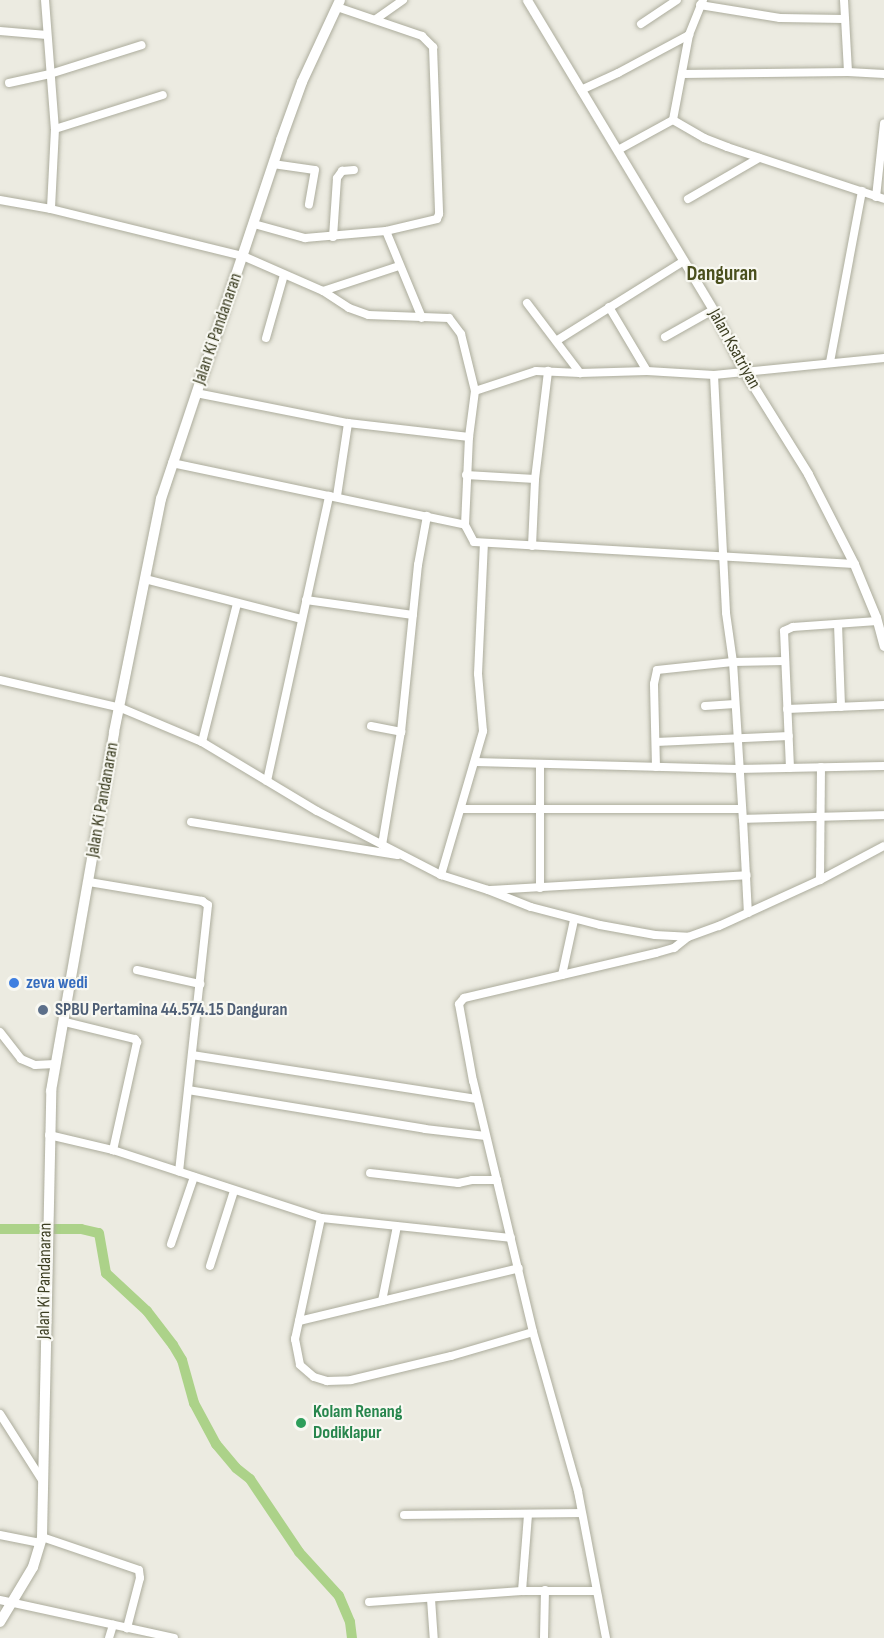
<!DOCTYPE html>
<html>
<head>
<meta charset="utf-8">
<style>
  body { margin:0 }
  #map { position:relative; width:884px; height:1638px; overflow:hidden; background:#ecebe1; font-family:"Sofia Sans Condensed",sans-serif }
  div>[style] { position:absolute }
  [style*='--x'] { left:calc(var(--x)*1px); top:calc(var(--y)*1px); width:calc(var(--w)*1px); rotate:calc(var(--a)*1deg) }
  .canal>* { height:10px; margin:-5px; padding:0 5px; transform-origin:5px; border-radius:5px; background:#acd289 }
  .roads { filter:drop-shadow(0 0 2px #acac9c) drop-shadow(0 0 2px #acac9c) }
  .minor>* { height:8px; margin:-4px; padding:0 4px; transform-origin:4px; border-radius:4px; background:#fff }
  .tertiary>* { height:9px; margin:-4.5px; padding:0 4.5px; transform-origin:4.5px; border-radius:4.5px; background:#fff }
  .secondary>* { height:10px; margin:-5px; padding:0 5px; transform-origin:5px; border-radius:5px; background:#fff }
  .dots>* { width:16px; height:16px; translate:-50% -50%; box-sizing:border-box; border:3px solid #f8f8f2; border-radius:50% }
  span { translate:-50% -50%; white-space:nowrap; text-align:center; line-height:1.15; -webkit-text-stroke:4.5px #f8f8f2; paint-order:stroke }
  .street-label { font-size:18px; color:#3b3d21 }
  .shop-label { font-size:18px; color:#366cbe; font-weight:700 }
  .left { translate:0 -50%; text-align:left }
  .service-label { font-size:18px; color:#4e5e75; font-weight:700 }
  .leisure-label { font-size:18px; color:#27864d; font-weight:700 }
  .quarter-label { font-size:21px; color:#4a4f1d; font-weight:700 }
</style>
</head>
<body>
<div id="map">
  <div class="canal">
    <i style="--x:0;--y:1229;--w:81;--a:0"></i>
    <i style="--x:81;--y:1229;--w:18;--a:13"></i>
    <i style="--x:99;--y:1233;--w:41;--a:80.1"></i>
    <i style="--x:106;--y:1273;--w:56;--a:42.8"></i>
    <i style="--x:147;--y:1311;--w:43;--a:52.6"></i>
    <i style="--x:173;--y:1345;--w:17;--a:59"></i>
    <i style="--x:182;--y:1360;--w:45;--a:74.4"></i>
    <i style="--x:194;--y:1403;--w:47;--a:61.8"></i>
    <i style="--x:216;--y:1444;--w:31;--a:50"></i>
    <i style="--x:236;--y:1468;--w:18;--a:38"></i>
    <i style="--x:250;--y:1479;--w:88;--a:56.1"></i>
    <i style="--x:299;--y:1552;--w:59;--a:47.7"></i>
    <i style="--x:339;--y:1596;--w:28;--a:67"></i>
    <i style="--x:350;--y:1622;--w:16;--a:83"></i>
  </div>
  <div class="roads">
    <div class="minor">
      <i style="--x:45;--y:0;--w:129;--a:85.6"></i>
      <i style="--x:55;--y:129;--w:80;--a:92.9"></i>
      <i style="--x:703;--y:0;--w:38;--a:112"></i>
      <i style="--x:689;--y:35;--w:86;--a:100.7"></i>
      <i style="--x:673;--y:120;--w:36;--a:30"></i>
      <i style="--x:704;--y:138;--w:25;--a:21"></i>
      <i style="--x:727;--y:147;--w:165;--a:18.3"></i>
      <i style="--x:844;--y:0;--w:72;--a:86.8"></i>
      <i style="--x:700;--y:5;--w:81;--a:9.2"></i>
      <i style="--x:780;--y:18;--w:64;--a:0.9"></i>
      <i style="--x:337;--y:7;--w:90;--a:18.8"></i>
      <i style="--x:422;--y:36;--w:16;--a:45"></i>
      <i style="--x:433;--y:47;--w:167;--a:87.9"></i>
      <i style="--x:439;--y:214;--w:5;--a:112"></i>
      <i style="--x:437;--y:219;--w:52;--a:166.8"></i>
      <i style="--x:376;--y:19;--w:33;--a:-35"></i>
      <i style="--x:641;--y:24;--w:43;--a:-33.7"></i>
      <i style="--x:0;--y:31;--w:47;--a:4.9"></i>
      <i style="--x:682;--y:74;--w:166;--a:-0.7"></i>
      <i style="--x:848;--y:72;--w:36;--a:3"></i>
      <i style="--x:9;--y:83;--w:42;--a:-12.4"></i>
      <i style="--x:50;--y:74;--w:96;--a:-17.5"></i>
      <i style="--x:581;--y:90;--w:41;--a:-24.7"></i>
      <i style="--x:618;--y:73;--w:81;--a:-28.2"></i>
      <i style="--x:55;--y:129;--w:113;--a:-17.5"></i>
      <i style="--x:618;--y:150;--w:63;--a:-28.6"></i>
      <i style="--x:273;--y:164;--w:42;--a:8.1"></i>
      <i style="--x:315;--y:170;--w:35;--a:100"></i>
      <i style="--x:876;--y:197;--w:74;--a:-83.8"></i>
      <i style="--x:688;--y:199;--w:82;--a:-30"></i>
      <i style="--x:0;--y:200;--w:52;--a:10"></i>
      <i style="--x:51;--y:209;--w:198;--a:13.8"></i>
      <i style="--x:243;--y:256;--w:87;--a:23.6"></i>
      <i style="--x:323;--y:291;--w:31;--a:33"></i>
      <i style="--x:349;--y:308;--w:20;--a:20"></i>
      <i style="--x:368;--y:315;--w:81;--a:2.1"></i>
      <i style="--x:449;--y:318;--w:20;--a:53"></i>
      <i style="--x:461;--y:334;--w:59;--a:76.2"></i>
      <i style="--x:475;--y:391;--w:64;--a:-18.2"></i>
      <i style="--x:536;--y:371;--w:44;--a:2.6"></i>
      <i style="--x:580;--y:373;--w:67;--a:-1.7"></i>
      <i style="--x:647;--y:371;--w:67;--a:3.4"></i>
      <i style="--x:714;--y:375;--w:171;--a:-5.7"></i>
      <i style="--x:254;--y:224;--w:53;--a:15.4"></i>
      <i style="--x:305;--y:238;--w:81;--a:-4.9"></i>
      <i style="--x:386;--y:231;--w:94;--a:67.5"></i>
      <i style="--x:333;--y:237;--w:59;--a:-86.1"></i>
      <i style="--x:337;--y:178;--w:9;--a:-54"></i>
      <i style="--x:342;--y:171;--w:12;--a:-5"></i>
      <i style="--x:323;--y:291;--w:80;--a:-18.2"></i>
      <i style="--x:527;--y:303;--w:88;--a:52.9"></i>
      <i style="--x:609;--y:307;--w:74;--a:59.3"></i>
      <i style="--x:665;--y:337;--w:55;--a:-29.4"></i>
      <i style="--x:266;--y:338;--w:66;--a:-74.1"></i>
      <i style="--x:556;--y:341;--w:151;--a:-32"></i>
      <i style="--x:830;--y:362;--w:174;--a:-79.4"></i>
      <i style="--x:714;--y:375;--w:238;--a:87.1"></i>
      <i style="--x:726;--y:613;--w:49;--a:81.9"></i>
      <i style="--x:733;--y:662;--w:157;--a:86.4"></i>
      <i style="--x:743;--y:819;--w:141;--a:-1.6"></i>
      <i style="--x:475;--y:391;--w:46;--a:97.4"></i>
      <i style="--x:469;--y:437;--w:88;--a:92.6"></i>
      <i style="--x:465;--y:525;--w:19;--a:62"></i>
      <i style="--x:474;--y:542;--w:381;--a:3.3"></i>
      <i style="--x:196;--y:393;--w:155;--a:11.2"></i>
      <i style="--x:348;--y:423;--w:122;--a:6.6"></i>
      <i style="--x:172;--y:463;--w:299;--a:11.9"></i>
      <i style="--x:466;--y:475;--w:69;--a:3.3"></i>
      <i style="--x:337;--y:496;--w:74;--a:-81.4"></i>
      <i style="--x:532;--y:546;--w:67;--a:-87.4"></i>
      <i style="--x:535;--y:479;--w:109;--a:-83.1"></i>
      <i style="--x:145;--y:579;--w:162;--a:14.3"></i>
      <i style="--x:306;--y:600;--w:108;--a:8"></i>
      <i style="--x:838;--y:624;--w:83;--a:87.9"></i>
      <i style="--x:0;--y:680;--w:124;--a:13"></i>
      <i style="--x:121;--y:708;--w:88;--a:22.8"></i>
      <i style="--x:202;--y:742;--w:134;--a:31"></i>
      <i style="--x:317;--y:811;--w:140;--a:27.3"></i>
      <i style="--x:441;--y:875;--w:49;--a:17.7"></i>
      <i style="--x:488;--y:890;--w:46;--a:21.6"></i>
      <i style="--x:531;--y:907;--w:71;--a:14.6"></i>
      <i style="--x:600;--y:925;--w:56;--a:10.3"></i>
      <i style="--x:655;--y:935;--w:33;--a:3"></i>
      <i style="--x:688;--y:937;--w:33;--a:-20"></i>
      <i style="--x:719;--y:926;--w:111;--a:-24.5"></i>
      <i style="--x:820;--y:880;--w:72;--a:-28"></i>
      <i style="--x:705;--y:706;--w:30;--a:-4"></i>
      <i style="--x:787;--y:709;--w:97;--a:-2.4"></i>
      <i style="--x:371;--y:726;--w:31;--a:11"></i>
      <i style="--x:202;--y:742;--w:142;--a:-75.8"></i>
      <i style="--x:656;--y:742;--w:133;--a:-2.6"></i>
      <i style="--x:475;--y:762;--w:263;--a:1.5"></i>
      <i style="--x:738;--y:769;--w:146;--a:-1.2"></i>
      <i style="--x:540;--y:765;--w:123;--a:90"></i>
      <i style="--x:656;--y:767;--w:83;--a:-91.4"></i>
      <i style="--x:654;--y:684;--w:14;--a:-78"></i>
      <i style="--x:657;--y:670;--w:76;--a:-6"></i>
      <i style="--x:733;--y:662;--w:52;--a:-1.1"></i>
      <i style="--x:790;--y:768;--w:137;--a:-92.5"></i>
      <i style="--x:784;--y:631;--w:10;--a:-24"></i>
      <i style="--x:793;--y:627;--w:84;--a:-4.1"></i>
      <i style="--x:267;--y:781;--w:292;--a:-77.7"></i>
      <i style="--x:462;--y:809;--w:280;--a:0"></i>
      <i style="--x:743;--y:819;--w:94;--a:87"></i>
      <i style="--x:191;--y:822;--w:209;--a:9.1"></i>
      <i style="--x:382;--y:845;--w:115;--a:-80.5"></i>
      <i style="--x:401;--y:732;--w:168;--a:-84.2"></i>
      <i style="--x:418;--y:565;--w:50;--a:-79.6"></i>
      <i style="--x:441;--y:875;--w:150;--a:-73.7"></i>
      <i style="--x:483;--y:731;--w:57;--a:-95"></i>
      <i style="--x:478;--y:674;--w:130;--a:-87.4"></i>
      <i style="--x:820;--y:880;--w:113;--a:-89.5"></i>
      <i style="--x:89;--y:882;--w:115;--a:9.5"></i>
      <i style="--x:202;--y:901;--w:7;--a:34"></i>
      <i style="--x:208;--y:905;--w:268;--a:96.2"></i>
      <i style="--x:490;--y:890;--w:257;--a:-3.3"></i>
      <i style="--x:137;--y:970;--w:65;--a:12.5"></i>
      <i style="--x:562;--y:975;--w:56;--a:-77.7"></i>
      <i style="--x:65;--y:1022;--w:72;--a:13.7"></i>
      <i style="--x:135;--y:1039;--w:4;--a:56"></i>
      <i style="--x:137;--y:1042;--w:111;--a:102.5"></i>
      <i style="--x:0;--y:1032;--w:34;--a:52"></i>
      <i style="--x:21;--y:1059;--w:15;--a:23"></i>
      <i style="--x:35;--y:1065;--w:20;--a:-3"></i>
      <i style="--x:192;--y:1055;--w:288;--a:8.8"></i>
      <i style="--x:188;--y:1090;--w:240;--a:9.3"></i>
      <i style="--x:425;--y:1129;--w:61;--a:6.5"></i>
      <i style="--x:49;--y:1135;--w:66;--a:13.2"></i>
      <i style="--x:113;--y:1150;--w:219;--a:18.1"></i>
      <i style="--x:321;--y:1218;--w:124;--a:102.1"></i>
      <i style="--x:295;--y:1339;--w:26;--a:79"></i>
      <i style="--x:300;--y:1365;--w:18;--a:41"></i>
      <i style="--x:314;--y:1377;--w:14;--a:17"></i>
      <i style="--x:327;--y:1381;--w:24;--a:-2"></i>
      <i style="--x:351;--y:1380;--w:103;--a:-13.5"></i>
      <i style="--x:451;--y:1356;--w:85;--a:-16.3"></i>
      <i style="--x:370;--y:1173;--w:89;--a:6.5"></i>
      <i style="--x:458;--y:1183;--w:14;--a:-12"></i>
      <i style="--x:472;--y:1180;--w:25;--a:0"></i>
      <i style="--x:321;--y:1218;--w:191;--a:6"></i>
      <i style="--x:171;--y:1244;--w:71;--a:-71.1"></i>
      <i style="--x:210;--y:1266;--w:79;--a:-72.3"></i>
      <i style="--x:382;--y:1301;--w:76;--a:-78.7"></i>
      <i style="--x:299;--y:1321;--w:226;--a:-13.5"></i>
      <i style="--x:0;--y:1414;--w:78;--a:57.5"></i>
      <i style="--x:404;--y:1515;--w:177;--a:-0.6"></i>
      <i style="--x:0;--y:1535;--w:41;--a:11.3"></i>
      <i style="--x:42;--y:1537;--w:102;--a:18.8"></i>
      <i style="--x:139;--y:1570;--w:8;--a:83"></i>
      <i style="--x:140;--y:1578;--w:52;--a:104.6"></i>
      <i style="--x:522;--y:1591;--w:77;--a:-85.5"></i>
      <i style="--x:431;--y:1599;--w:39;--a:86"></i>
      <i style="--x:0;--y:1600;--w:178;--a:12.3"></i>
      <i style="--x:369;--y:1602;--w:153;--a:-4.1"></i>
      <i style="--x:522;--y:1591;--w:74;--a:0"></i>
      <i style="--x:109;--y:1638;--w:14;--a:-73"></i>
      <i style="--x:544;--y:1638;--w:48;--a:-88.8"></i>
      <i style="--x:606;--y:1638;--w:150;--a:-100.8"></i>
      <i style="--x:578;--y:1491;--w:165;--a:-105.8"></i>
      <i style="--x:533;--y:1332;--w:258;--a:-103.4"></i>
      <i style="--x:473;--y:1081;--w:78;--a:-100.3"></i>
      <i style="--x:459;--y:1004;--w:8;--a:-50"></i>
      <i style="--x:464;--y:998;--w:197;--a:-13.2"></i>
      <i style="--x:656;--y:953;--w:19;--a:-16"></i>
      <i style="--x:674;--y:948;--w:18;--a:-38"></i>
    </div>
    <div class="tertiary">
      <i style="--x:527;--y:0;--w:362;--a:59"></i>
      <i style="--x:713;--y:310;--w:68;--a:63.1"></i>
      <i style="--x:744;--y:371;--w:121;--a:58.1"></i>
      <i style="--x:808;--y:474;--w:101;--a:62.9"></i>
      <i style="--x:854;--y:564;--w:57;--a:67.5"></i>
      <i style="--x:876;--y:617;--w:30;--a:75"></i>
    </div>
    <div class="secondary">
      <i style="--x:0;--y:1622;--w:64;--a:-59"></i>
      <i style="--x:33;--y:1567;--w:31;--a:-73"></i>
      <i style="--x:42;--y:1537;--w:446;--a:-88.8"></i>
      <i style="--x:51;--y:1091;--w:364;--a:-80"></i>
      <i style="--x:114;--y:732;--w:238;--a:-78.6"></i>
      <i style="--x:161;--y:499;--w:379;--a:-71.5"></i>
      <i style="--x:281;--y:140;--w:62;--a:-70.1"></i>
      <i style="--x:302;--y:82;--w:90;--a:-65.1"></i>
    </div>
  </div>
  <div class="dots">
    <i style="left:14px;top:983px;background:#3f7fe0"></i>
    <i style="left:43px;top:1010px;background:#5c6f8a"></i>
    <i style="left:301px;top:1423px;background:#2e9e5b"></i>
  </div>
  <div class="street-label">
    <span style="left:218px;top:329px;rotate:-71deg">Jalan Ki Pandanaran</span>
    <span style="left:734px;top:349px;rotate:61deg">Jalan Ksatriyan</span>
    <span style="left:103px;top:800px;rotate:-80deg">Jalan Ki Pandanaran</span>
    <span style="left:45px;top:1281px;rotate:-89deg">Jalan Ki Pandanaran</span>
  </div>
  <div class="shop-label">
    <span class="left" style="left:26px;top:983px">zeva wedi</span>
  </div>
  <div class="service-label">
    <span class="left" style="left:55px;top:1010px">SPBU Pertamina 44.574.15 Danguran</span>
  </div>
  <div class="leisure-label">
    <span class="left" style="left:313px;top:1423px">Kolam Renang<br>Dodiklapur</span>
  </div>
  <div class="quarter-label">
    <span style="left:722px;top:274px">Danguran</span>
  </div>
</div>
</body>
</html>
